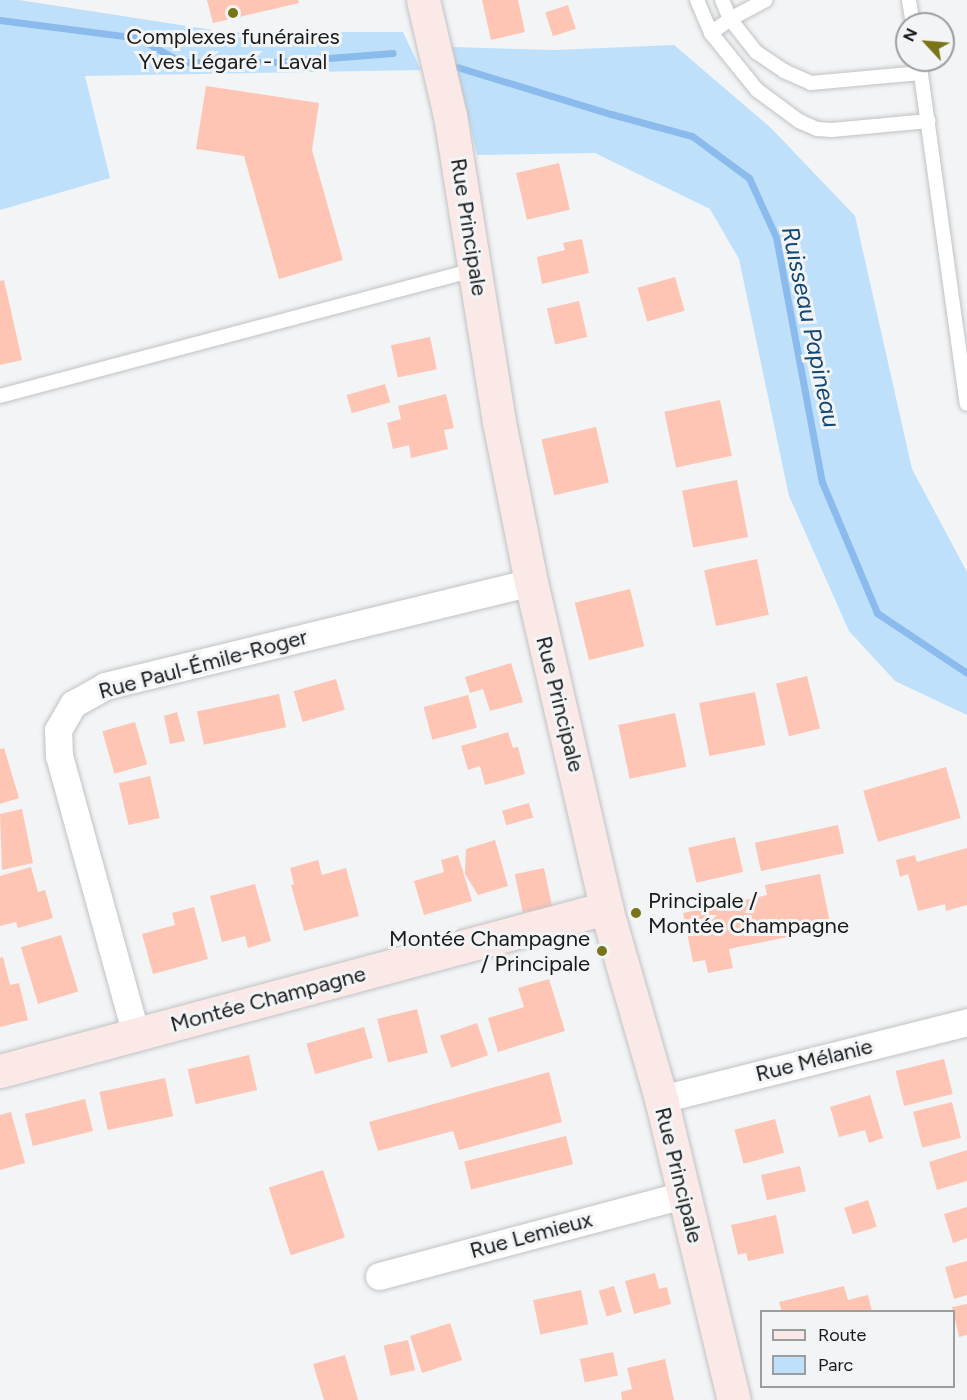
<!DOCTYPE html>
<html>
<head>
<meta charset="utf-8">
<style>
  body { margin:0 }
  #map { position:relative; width:967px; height:1400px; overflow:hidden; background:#f2f4f6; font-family:Figtree,sans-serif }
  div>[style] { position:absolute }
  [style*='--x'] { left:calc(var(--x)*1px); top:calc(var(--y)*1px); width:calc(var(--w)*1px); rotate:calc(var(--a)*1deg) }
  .green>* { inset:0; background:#bfe0fb }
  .stream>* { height:7px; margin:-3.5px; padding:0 3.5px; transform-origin:3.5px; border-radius:3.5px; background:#8bbbec }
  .building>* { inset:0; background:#fec5b5; transform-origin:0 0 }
  .roads { filter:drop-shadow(0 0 2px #c0c2c3) drop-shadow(0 0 2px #c0c2c3) }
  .lane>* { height:14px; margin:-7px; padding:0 7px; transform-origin:7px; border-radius:7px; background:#fff }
  .street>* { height:27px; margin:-13.5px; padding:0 13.5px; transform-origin:13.5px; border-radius:13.5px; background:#fff }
  .secondary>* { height:33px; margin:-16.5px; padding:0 16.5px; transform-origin:16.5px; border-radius:16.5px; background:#fbe9e7 }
  .dots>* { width:16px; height:16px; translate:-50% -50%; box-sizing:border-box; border:3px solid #f2f4f6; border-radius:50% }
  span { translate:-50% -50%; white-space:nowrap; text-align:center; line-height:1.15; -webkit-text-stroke:6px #f2f4f6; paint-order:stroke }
  .poi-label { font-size:22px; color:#191a1a }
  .left { translate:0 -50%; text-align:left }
  .right { translate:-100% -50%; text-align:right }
  .street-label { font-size:22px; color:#191a1a }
  .water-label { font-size:24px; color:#144875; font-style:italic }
  .legend { position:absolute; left:760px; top:1310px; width:195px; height:78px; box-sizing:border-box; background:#f2f4f6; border:2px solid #9b9d9e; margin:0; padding:8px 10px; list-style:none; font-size:18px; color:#191a1a }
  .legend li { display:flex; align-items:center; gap:12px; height:30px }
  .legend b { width:30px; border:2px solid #9b9d9e }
  .north { position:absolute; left:895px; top:12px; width:60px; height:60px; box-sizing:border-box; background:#f2f4f6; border:2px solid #9b9d9e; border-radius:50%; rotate:296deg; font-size:16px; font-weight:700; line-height:24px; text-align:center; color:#191a1a }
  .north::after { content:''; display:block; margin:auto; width:21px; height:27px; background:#787417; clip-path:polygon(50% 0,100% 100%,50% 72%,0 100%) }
</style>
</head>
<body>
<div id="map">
  <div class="green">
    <i style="clip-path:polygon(0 0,19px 0,226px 32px,403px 32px,421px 70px,85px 76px,110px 178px,0 210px)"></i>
    <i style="clip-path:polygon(674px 45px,771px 128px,855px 216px,912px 469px,967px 572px,967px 715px,895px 681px,849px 631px,789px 496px,739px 259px,710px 209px,595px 153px,477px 155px,452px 47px,555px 50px)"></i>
  </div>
  <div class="stream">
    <i style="--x:0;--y:20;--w:139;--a:7.4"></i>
    <i style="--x:138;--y:38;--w:49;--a:29.2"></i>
    <i style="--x:181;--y:62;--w:97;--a:0"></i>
    <i style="--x:278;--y:62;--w:115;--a:-4.5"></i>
    <i style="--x:457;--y:67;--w:161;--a:17"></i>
    <i style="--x:611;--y:114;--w:84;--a:15.2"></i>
    <i style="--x:692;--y:136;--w:71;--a:36.4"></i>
    <i style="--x:749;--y:178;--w:65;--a:65.4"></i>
    <i style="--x:776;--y:237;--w:249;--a:79.4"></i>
    <i style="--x:822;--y:482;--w:142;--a:67.2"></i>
    <i style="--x:877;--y:613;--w:108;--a:33.7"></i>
  </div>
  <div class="building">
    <i style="clip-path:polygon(207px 0,298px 0,299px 3px,213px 23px)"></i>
    <i style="clip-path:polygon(482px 0,518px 0,525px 32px,491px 40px)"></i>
    <i style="left:568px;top:5px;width:25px;height:24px;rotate:72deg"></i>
    <i style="clip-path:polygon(206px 86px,319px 103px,312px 150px,343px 260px,279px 279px,244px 156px,196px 149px)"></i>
    <i style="left:559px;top:163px;width:48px;height:44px;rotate:77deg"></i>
    <i style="clip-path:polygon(582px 239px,589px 273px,542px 284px,537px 257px,565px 250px,563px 243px)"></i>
    <i style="left:675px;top:277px;width:35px;height:39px;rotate:74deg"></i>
    <i style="clip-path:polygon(4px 280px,22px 360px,0 365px,0 281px)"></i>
    <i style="left:579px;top:301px;width:37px;height:33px;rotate:77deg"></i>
    <i style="left:430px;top:337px;width:33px;height:40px;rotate:78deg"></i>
    <i style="left:385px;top:384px;width:19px;height:40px;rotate:74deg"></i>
    <i style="clip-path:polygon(446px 394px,454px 428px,444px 430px,448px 449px,411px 458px,409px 445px,393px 449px,387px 423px,401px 419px,398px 406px)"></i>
    <i style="left:720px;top:400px;width:57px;height:57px;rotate:78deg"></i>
    <i style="left:596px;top:427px;width:57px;height:56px;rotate:77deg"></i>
    <i style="left:737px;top:480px;width:58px;height:56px;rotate:79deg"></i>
    <i style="left:757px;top:559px;width:57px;height:54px;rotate:78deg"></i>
    <i style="left:630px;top:589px;width:59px;height:57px;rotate:76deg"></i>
    <i style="clip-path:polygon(511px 663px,523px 702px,490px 711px,483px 689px,470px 693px,465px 677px)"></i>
    <i style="left:807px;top:676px;width:54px;height:32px;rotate:76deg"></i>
    <i style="left:336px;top:679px;width:32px;height:44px;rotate:74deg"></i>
    <i style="left:755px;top:692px;width:54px;height:57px;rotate:79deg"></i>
    <i style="left:279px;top:694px;width:34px;height:84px;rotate:78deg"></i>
    <i style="left:468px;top:695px;width:34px;height:46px;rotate:75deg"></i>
    <i style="clip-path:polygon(177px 712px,185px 741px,170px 744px,164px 716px)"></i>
    <i style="left:675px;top:713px;width:55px;height:58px;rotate:78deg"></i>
    <i style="left:135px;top:722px;width:44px;height:34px;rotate:74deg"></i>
    <i style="clip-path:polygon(508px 732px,513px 748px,518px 747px,525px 774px,485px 785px,480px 766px,468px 770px,461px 746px)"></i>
    <i style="clip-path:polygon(4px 748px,19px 798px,0 804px,0 749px)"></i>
    <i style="left:946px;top:767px;width:53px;height:86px;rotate:74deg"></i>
    <i style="left:150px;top:776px;width:43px;height:32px;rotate:77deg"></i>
    <i style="left:529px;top:803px;width:15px;height:28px;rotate:74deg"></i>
    <i style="clip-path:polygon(22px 809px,33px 863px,2px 870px,0 814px)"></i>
    <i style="left:838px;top:825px;width:29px;height:85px;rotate:78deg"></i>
    <i style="left:735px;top:837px;width:36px;height:48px;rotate:77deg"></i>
    <i style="clip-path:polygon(495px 840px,508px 886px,478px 895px,465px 874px,466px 849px)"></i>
    <i style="clip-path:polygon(967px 848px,967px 905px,946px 911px,945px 904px,918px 911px,908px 874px,900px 877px,896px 860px,915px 855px,917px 862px)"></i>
    <i style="clip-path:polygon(458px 855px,472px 901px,424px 915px,414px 881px,444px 872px,441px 860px)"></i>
    <i style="clip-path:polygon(318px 860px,322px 875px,346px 868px,359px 916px,304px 931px,291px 885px,294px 884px,290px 868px)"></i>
    <i style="clip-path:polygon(31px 867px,38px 892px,45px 890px,53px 918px,18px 928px,16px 922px,0 926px,0 876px)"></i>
    <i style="left:544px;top:868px;width:39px;height:30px;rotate:78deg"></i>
    <i style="clip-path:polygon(820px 874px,831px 928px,729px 949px,733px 968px,708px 973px,705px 960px,693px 962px,683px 913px,767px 895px,765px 885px)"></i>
    <i style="clip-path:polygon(255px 884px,271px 941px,248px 948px,245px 936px,222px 942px,210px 896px)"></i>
    <i style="clip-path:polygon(194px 907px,208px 959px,153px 974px,142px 934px,175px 925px,172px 913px)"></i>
    <i style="left:61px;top:935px;width:59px;height:42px;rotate:73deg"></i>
    <i style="clip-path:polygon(3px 957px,10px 985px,19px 983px,28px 1020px,0 1027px,0 958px)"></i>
    <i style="clip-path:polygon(549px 979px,565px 1031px,498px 1052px,488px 1018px,524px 1007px,518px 988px)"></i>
    <i style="left:417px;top:1009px;width:45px;height:41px;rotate:76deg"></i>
    <i style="left:477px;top:1023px;width:34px;height:39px;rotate:71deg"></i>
    <i style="left:364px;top:1027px;width:32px;height:60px;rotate:74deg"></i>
    <i style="left:249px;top:1055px;width:36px;height:63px;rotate:77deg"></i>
    <i style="left:944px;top:1059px;width:36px;height:50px;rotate:76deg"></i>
    <i style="clip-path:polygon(549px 1072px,562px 1122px,459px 1150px,453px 1131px,378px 1151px,369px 1122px)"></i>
    <i style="left:165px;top:1078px;width:39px;height:67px;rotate:78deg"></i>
    <i style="clip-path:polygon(870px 1095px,883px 1138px,869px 1143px,865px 1130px,839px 1137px,830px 1107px)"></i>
    <i style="left:85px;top:1099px;width:33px;height:62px;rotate:76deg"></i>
    <i style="left:952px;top:1102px;width:37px;height:40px;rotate:76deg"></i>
    <i style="clip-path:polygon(11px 1112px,25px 1163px,0 1170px,0 1115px)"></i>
    <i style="left:775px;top:1119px;width:35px;height:42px;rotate:75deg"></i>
    <i style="left:566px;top:1136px;width:29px;height:105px;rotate:76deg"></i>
    <i style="clip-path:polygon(967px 1150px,967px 1181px,937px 1190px,929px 1162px)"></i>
    <i style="left:800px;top:1166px;width:26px;height:40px;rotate:77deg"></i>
    <i style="left:323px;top:1170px;width:71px;height:57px;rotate:72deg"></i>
    <i style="left:868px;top:1200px;width:28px;height:25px;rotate:72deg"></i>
    <i style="clip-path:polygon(967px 1207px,967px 1238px,953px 1243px,944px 1214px)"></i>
    <i style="clip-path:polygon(776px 1215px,784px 1253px,748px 1261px,746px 1253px,738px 1255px,731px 1225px)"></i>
    <i style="clip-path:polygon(967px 1261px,967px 1295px,954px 1299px,945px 1267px)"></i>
    <i style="clip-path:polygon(655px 1273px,659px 1289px,667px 1287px,671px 1304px,634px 1314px,625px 1281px)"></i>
    <i style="left:614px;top:1286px;width:27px;height:16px;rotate:73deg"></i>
    <i style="clip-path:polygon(844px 1286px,848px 1300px,868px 1295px,872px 1312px,782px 1312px,779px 1302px)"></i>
    <i style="left:581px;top:1290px;width:35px;height:49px;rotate:78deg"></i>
    <i style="clip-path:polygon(967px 1304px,967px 1335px,959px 1337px,952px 1307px)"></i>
    <i style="left:450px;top:1323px;width:39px;height:42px;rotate:72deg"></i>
    <i style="left:408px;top:1340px;width:31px;height:25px;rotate:77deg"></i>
    <i style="left:613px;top:1352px;width:24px;height:34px;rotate:78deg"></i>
    <i style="clip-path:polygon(345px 1355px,358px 1400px,324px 1400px,313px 1364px)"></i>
    <i style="clip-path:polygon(665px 1359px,674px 1400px,622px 1400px,621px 1392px,632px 1389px,627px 1368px)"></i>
  </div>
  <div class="roads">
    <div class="lane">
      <i style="--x:697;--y:0;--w:36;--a:67"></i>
      <i style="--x:711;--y:33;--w:73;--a:51.1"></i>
      <i style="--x:757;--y:90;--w:52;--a:36.4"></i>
      <i style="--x:799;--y:121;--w:20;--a:24"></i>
      <i style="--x:817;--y:129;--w:15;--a:4"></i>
      <i style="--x:832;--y:130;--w:97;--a:-5.3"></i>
      <i style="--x:722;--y:0;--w:21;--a:67"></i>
      <i style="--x:730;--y:19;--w:42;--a:51.8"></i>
      <i style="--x:756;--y:52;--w:34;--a:34"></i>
      <i style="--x:784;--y:71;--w:30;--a:24"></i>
      <i style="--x:811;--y:83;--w:110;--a:-5.2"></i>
      <i style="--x:909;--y:0;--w:24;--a:81"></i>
      <i style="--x:711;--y:33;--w:24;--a:-36"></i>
      <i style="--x:730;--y:19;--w:40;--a:-28"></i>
      <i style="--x:919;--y:60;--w:347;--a:82.1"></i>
      <i style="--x:0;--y:396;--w:493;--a:-14.9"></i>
    </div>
    <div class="street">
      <i style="--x:136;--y:1035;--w:289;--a:-105.4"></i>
      <i style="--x:59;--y:756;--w:26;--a:-92"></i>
      <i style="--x:58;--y:730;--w:30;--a:-60"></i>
      <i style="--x:73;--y:704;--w:37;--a:-29"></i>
      <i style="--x:105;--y:686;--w:439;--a:-13.7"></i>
      <i style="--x:661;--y:1099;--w:316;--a:-14.1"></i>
      <i style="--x:379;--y:1276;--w:316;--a:-14.9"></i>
    </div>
    <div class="secondary">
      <i style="--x:423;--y:0;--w:119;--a:76.9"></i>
      <i style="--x:450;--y:116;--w:310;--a:80.9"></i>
      <i style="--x:499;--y:422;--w:163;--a:78.7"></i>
      <i style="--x:531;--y:582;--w:335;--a:77"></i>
      <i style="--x:606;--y:908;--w:199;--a:73.9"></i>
      <i style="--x:661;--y:1099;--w:310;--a:76.4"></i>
      <i style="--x:0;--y:1071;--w:628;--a:-15.05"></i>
    </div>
  </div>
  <div class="dots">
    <i style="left:233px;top:13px;background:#787417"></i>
    <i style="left:636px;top:913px;background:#787417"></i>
    <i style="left:602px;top:951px;background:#787417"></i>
  </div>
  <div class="poi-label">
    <span style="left:233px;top:49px">Complexes funéraires<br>Yves Légaré - Laval</span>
    <span class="left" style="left:648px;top:913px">Principale /<br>Montée Champagne</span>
    <span class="right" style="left:590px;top:951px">Montée Champagne<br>/ Principale</span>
  </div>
  <div class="street-label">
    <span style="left:469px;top:227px;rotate:81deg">Rue Principale</span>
    <span style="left:203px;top:664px;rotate:-15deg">Rue Paul-Émile-Roger</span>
    <span style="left:560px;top:704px;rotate:76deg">Rue Principale</span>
    <span style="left:268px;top:999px;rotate:-15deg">Montée Champagne</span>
    <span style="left:814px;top:1060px;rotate:-14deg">Rue Mélanie</span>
    <span style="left:679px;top:1175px;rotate:76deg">Rue Principale</span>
    <span style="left:531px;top:1235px;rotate:-15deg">Rue Lemieux</span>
  </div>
  <div class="water-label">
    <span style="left:811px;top:327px;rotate:78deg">Ruisseau Papineau</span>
  </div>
  <ul class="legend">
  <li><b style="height:8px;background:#fbe9e7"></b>Route</li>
  <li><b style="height:16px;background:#bfe0fb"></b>Parc</li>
  </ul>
  <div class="north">N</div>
</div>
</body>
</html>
